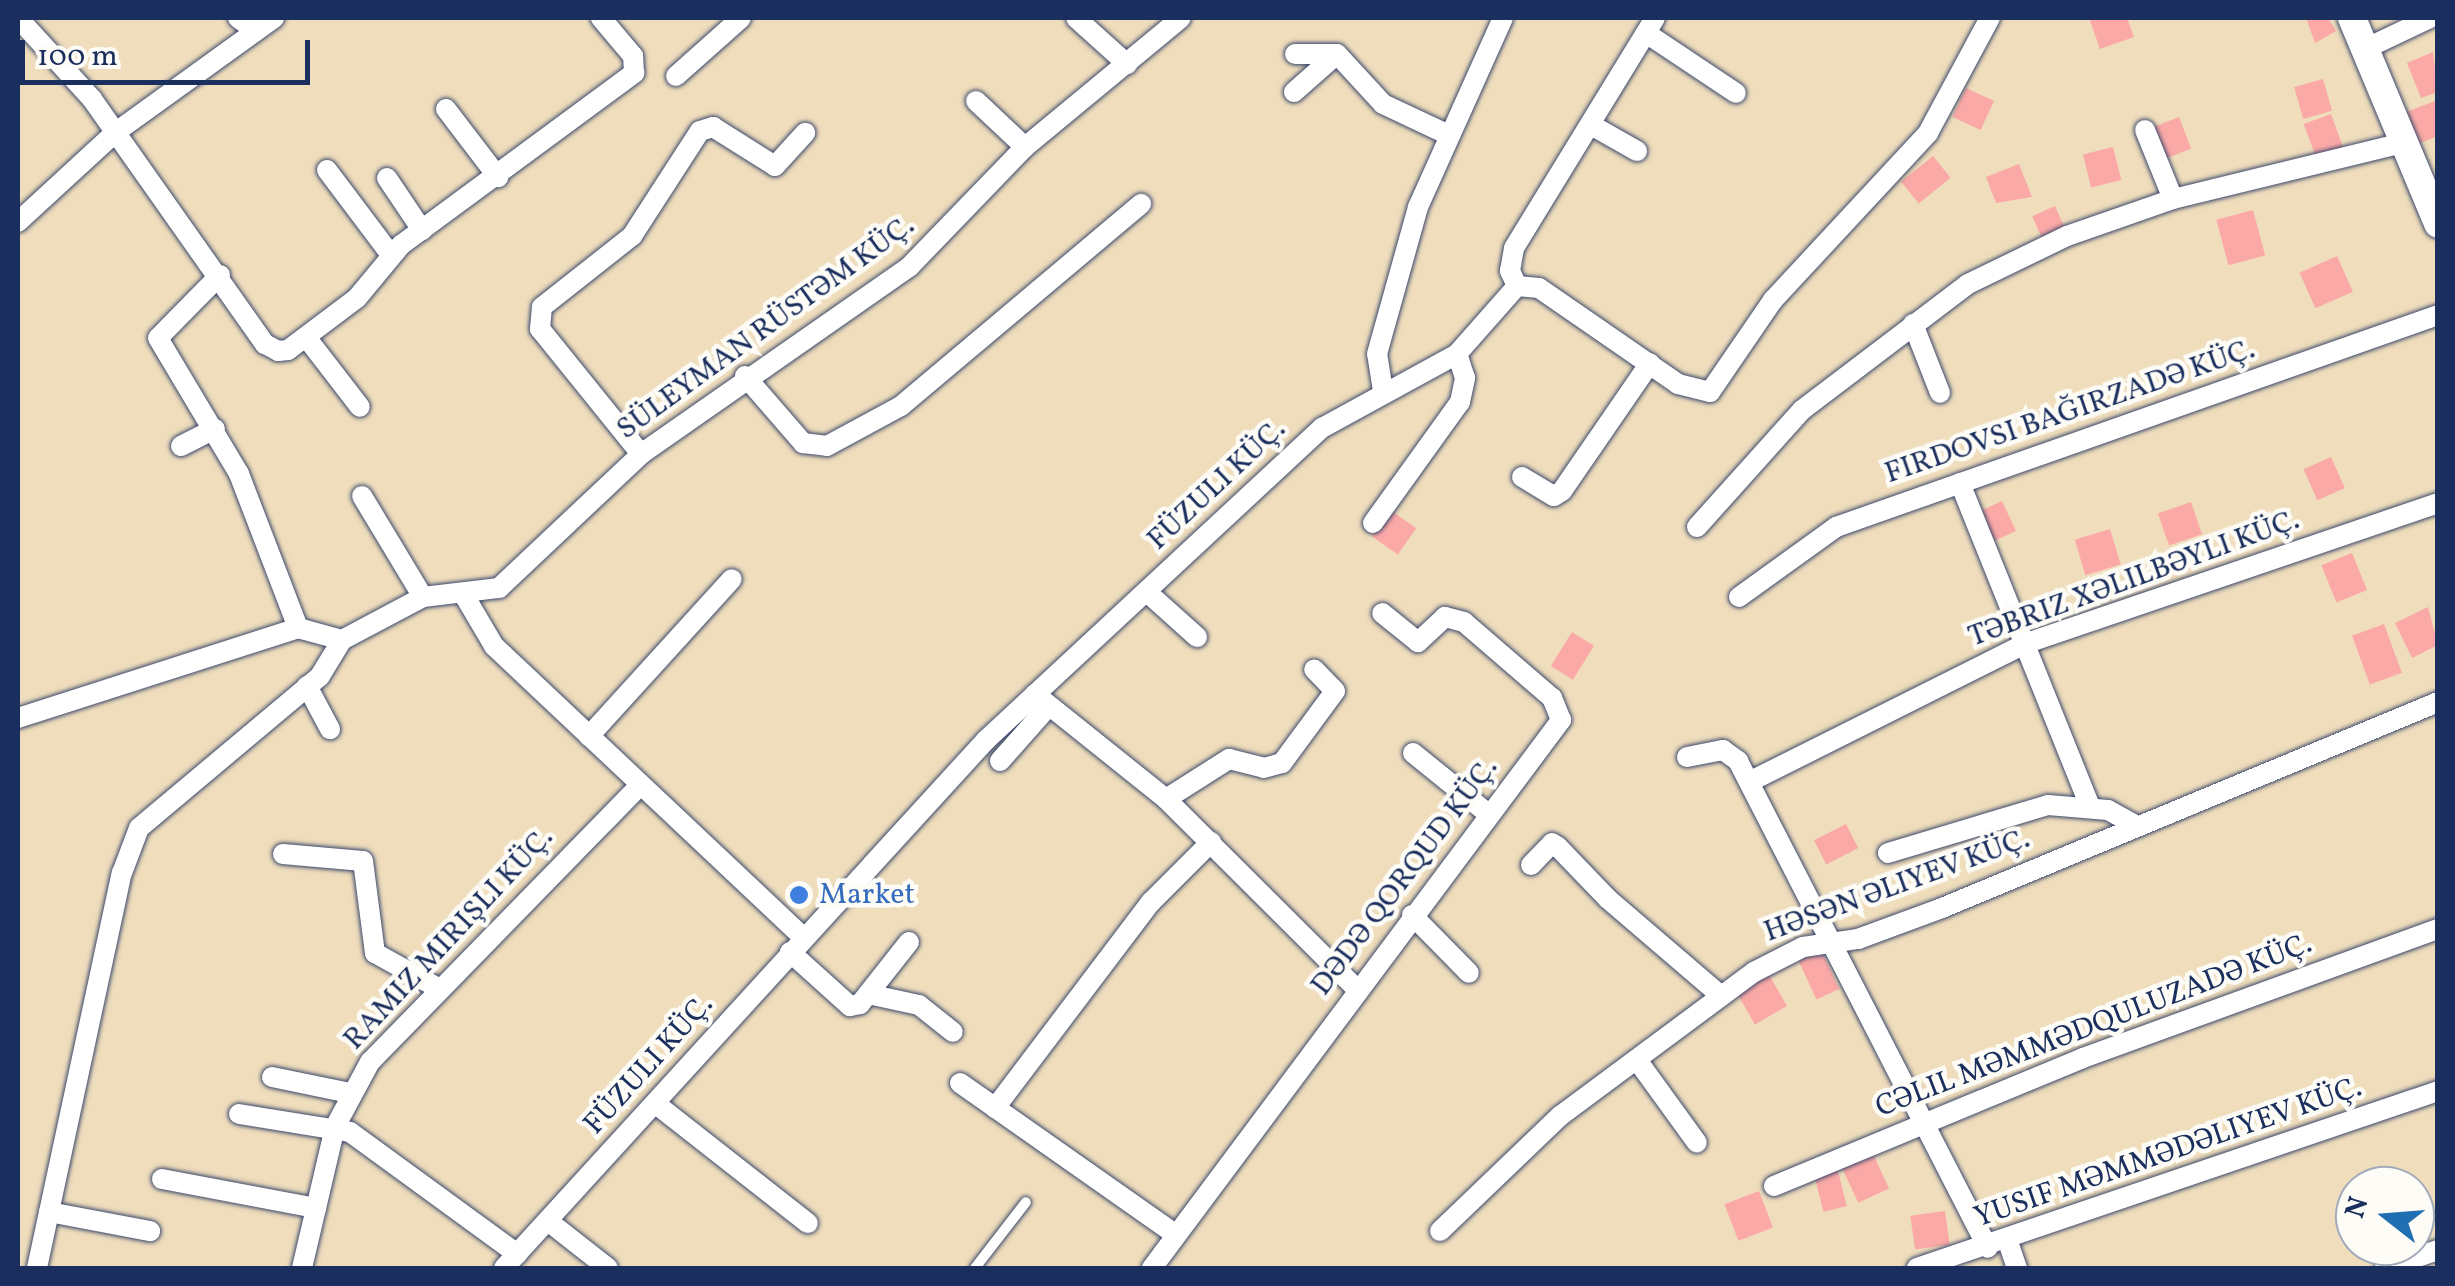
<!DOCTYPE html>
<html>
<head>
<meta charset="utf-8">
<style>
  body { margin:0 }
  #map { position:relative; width:2455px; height:1286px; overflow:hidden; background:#efddbc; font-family:Vollkorn,serif }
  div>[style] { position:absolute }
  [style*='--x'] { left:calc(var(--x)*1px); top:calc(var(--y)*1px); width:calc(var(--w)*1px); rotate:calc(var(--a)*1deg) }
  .building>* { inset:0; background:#fba9a7; transform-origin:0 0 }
  .roads { filter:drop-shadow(0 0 2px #3b496c) drop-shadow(0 0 2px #3b496c) }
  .service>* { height:10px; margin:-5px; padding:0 5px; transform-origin:5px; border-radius:5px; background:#fff }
  .minor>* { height:20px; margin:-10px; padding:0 10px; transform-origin:10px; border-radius:10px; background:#fff }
  .tertiary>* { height:28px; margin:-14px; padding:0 14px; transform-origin:14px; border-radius:14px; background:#fff }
  .dots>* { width:28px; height:28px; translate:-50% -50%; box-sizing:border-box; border:5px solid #fdfcf7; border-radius:50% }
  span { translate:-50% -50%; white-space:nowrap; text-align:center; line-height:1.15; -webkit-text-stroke:9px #fdfcf7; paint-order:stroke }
  .street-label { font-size:30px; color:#1b2f5e }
  .shop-label { font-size:30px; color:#366cbe }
  .left { translate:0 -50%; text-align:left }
  .frame { position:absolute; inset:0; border:20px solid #1b2f5e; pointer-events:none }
  .north { position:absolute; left:2335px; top:1166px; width:100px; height:100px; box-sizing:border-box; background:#fdfcf7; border:2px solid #a3aaba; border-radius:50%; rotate:287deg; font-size:28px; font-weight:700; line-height:40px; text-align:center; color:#1b2f5e }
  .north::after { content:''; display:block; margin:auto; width:35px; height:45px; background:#1f6fb2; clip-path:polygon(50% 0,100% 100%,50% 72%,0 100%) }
  .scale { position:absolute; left:20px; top:40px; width:290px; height:45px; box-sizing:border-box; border:5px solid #1b2f5e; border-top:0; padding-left:12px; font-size:30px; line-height:35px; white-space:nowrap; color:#1b2f5e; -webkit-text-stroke:8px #fdfcf7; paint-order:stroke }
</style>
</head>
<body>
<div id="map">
  <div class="building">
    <i style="clip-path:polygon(2089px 18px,2127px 18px,2134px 37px,2100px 49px)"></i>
    <i style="clip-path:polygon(2306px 18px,2328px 18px,2336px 31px,2315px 43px)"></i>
    <i style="clip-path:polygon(2433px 52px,2438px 92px,2421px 98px,2407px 63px)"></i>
    <i style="left:2323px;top:79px;width:33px;height:30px;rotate:74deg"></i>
    <i style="left:1966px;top:88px;width:31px;height:32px;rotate:25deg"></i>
    <i style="clip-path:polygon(2438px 100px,2438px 136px,2418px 144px,2406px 112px)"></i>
    <i style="left:2331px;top:114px;width:35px;height:29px;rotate:70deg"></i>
    <i style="left:2179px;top:117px;width:34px;height:34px;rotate:69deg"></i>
    <i style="left:2113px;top:147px;width:34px;height:31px;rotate:76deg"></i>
    <i style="left:1933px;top:156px;width:28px;height:41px;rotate:51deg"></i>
    <i style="clip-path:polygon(2019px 164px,2032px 197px,1996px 203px,1986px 177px)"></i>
    <i style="left:2055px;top:206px;width:24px;height:25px;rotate:66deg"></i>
    <i style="left:2253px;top:210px;width:47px;height:38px;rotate:75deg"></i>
    <i style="left:2337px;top:256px;width:39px;height:41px;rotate:66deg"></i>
    <i style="left:2331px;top:457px;width:34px;height:30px;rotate:66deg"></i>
    <i style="left:2002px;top:501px;width:33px;height:29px;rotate:65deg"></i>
    <i style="left:2191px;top:502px;width:34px;height:35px;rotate:71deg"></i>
    <i style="left:1390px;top:510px;width:32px;height:32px;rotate:35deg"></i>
    <i style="left:2110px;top:529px;width:37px;height:37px;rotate:73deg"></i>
    <i style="left:2352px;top:553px;width:40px;height:33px;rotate:68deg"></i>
    <i style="clip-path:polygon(2428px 607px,2438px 645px,2412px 658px,2395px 623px)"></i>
    <i style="left:2384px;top:624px;width:52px;height:34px;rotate:70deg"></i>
    <i style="left:1572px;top:632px;width:26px;height:40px;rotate:32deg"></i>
    <i style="left:1846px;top:824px;width:27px;height:36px;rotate:63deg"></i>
    <i style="left:1821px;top:950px;width:43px;height:25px;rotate:65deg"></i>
    <i style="left:1768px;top:973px;width:38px;height:37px;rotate:60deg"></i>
    <i style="left:1873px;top:1154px;width:38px;height:34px;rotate:65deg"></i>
    <i style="left:1838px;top:1171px;width:36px;height:24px;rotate:76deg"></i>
    <i style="left:1759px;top:1191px;width:39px;height:37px;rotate:69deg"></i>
    <i style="left:1945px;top:1211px;width:34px;height:35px;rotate:82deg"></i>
  </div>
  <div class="roads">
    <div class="service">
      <i style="--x:975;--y:1268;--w:83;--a:-52.3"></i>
    </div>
    <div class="minor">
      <i style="--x:18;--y:18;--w:110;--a:47.6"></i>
      <i style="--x:92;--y:99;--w:300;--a:54.8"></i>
      <i style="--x:265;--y:344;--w:15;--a:28"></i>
      <i style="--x:278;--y:351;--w:10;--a:-6"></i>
      <i style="--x:288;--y:350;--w:86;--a:-37"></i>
      <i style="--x:357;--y:298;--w:69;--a:-50.3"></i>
      <i style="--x:401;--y:245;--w:290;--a:-36.4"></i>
      <i style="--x:634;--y:73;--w:17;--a:-93"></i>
      <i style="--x:633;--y:56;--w:50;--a:-130.1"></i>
      <i style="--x:238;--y:18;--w:22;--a:36"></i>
      <i style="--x:1076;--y:18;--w:69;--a:42"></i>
      <i style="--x:1646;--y:33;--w:108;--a:33.7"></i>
      <i style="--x:2369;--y:47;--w:68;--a:-25.4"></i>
      <i style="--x:1295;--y:54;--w:42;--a:0"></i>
      <i style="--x:1337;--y:54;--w:68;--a:47.4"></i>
      <i style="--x:1383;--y:104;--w:73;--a:25.2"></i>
      <i style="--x:676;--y:76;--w:87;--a:-41.7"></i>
      <i style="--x:1294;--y:92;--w:57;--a:-41.5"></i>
      <i style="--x:976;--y:101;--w:67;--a:43.2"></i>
      <i style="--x:446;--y:109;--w:86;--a:52.6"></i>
      <i style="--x:1591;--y:125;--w:53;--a:29.5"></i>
      <i style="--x:2145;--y:130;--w:74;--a:67.9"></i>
      <i style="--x:327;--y:170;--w:106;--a:53"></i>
      <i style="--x:387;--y:178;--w:63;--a:56.1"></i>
      <i style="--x:18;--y:222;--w:133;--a:-42.6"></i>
      <i style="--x:116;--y:132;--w:195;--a:-35.8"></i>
      <i style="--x:220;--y:275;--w:88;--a:134.5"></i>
      <i style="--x:158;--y:338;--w:158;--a:59.2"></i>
      <i style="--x:239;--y:474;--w:165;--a:69"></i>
      <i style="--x:1517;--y:286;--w:17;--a:-115"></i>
      <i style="--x:1510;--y:271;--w:23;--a:-80"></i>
      <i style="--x:1514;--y:248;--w:270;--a:-58.5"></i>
      <i style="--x:1913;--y:324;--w:74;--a:68.6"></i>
      <i style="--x:306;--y:337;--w:88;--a:52.4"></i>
      <i style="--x:745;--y:376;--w:89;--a:49.1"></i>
      <i style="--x:803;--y:443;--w:24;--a:7"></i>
      <i style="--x:827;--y:446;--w:84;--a:-28.4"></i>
      <i style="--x:901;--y:406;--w:314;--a:-40.1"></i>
      <i style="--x:1383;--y:391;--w:37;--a:-99"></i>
      <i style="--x:1377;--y:354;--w:153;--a:-74.4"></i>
      <i style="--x:1418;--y:207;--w:207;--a:-65.8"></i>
      <i style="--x:181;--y:446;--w:38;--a:-27"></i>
      <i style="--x:641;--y:454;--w:161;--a:-128.9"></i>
      <i style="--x:540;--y:329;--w:22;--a:-85"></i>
      <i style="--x:542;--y:307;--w:115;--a:-38.3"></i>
      <i style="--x:632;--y:236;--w:125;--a:-57.1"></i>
      <i style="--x:700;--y:131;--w:14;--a:-17"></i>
      <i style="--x:713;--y:127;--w:73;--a:32.2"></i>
      <i style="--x:775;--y:166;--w:45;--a:-47.7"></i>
      <i style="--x:1522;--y:477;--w:37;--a:31"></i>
      <i style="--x:1554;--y:496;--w:9;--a:-32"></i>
      <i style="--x:1562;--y:491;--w:155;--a:-55.5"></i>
      <i style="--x:1960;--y:483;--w:348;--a:68.1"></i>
      <i style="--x:362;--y:496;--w:118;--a:58.9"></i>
      <i style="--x:1373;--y:523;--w:149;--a:-54.3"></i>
      <i style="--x:1460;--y:402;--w:25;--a:-78"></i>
      <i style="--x:1465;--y:378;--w:25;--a:-108"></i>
      <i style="--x:1697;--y:527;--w:157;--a:-48.1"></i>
      <i style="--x:1802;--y:410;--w:208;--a:-37.2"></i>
      <i style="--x:1968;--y:284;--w:110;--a:-25.9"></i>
      <i style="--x:2067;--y:236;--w:112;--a:-19.2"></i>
      <i style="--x:2173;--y:199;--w:240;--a:-13.7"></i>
      <i style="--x:1148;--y:593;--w:66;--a:41.9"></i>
      <i style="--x:464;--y:595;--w:59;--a:59.5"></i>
      <i style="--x:494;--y:646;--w:424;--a:43.3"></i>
      <i style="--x:1739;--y:597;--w:120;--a:-35.8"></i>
      <i style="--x:1836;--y:527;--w:638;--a:-19.4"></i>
      <i style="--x:307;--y:686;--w:49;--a:61.9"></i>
      <i style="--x:1035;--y:694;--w:168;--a:38.7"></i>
      <i style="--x:1166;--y:799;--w:271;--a:44.9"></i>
      <i style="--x:18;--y:718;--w:294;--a:-17.8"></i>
      <i style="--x:298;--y:628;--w:46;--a:15.3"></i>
      <i style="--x:342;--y:640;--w:92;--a:-28"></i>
      <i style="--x:423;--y:597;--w:77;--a:-6.8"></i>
      <i style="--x:499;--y:588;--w:195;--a:-43.3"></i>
      <i style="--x:641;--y:454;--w:328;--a:-34.9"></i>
      <i style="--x:910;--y:266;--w:165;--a:-46"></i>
      <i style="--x:1025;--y:147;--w:202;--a:-39.6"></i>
      <i style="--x:589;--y:736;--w:212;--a:-47.7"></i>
      <i style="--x:1413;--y:753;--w:95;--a:39"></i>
      <i style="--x:1687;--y:757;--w:37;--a:-11"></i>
      <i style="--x:1723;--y:750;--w:19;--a:36"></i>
      <i style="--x:1738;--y:761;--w:547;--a:62.83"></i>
      <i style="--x:1000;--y:761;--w:72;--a:-48.4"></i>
      <i style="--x:1751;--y:781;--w:305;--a:-26.6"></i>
      <i style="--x:2024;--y:644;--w:437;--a:-18.8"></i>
      <i style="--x:1166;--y:799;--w:75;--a:-32.4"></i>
      <i style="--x:1229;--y:759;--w:36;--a:14"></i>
      <i style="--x:1264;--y:768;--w:19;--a:-16"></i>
      <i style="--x:1282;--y:763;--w:89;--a:-53.6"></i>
      <i style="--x:1335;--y:691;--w:30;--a:-134"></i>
      <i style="--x:1888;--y:853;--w:167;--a:-16.7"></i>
      <i style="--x:2048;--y:805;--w:60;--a:4.8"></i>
      <i style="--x:2108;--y:810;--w:29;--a:29"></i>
      <i style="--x:283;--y:854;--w:80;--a:5"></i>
      <i style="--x:363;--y:861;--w:93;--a:82.6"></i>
      <i style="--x:375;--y:953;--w:70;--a:29.1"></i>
      <i style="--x:1531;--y:865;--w:30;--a:-46"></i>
      <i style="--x:1552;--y:843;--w:7;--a:34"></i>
      <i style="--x:1558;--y:847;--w:72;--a:46.1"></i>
      <i style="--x:1608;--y:899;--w:146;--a:40.6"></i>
      <i style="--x:1412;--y:915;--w:81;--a:45.5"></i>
      <i style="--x:790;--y:952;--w:81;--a:42"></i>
      <i style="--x:850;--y:1006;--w:10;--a:-11"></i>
      <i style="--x:860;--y:1004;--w:79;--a:-51.7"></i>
      <i style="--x:868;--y:994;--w:52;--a:12.2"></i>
      <i style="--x:919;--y:1005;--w:43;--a:38.5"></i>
      <i style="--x:1637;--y:1060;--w:102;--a:54.1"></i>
      <i style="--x:272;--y:1077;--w:80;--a:11.6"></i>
      <i style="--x:960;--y:1083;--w:264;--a:35.1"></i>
      <i style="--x:656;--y:1104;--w:193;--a:38.1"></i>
      <i style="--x:995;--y:1108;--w:258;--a:-52.9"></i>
      <i style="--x:1151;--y:902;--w:85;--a:-45"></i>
      <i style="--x:239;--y:1114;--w:112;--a:9.2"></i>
      <i style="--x:350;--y:1132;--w:207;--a:36.1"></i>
      <i style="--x:162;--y:1179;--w:157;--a:10.7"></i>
      <i style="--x:1774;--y:1186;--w:334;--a:-22.5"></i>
      <i style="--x:2083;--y:1058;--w:378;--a:-20"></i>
      <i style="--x:49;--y:1212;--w:103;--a:10.7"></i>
      <i style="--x:548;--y:1221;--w:76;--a:38.1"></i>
      <i style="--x:1440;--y:1231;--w:166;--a:-43.8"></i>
      <i style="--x:1560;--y:1116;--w:242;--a:-36.6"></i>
      <i style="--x:1754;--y:972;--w:55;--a:-27"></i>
      <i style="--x:1803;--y:947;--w:56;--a:-8.3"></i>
      <i style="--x:1858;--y:939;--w:90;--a:-20.3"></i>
      <i style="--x:1942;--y:908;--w:537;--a:-22.55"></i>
      <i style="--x:2008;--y:1242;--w:28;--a:71"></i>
      <i style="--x:37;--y:1268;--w:404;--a:-77.9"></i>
      <i style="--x:122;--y:873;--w:48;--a:-69.3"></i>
      <i style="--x:139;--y:828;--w:236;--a:-40"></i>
      <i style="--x:320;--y:676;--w:42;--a:-58.6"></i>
      <i style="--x:302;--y:1268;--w:145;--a:-76.8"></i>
      <i style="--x:335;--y:1127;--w:74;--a:-61.7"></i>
      <i style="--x:370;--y:1062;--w:387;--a:-45.7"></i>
      <i style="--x:504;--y:1268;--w:715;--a:-47.61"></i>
      <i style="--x:986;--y:740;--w:459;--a:-42.9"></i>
      <i style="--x:1322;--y:428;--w:154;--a:-28.7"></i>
      <i style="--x:1457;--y:354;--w:91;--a:-48.6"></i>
      <i style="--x:1517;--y:286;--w:22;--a:5"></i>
      <i style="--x:1539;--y:288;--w:169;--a:34.6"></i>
      <i style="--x:1678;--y:384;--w:33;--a:14"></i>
      <i style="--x:1710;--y:392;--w:112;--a:-55.6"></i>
      <i style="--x:1773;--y:300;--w:228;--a:-47.1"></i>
      <i style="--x:1928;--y:133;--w:131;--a:-61.7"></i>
      <i style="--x:1152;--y:1268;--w:684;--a:-53.26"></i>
      <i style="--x:1561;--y:720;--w:24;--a:-112"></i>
      <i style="--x:1552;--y:698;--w:116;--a:-139.2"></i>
      <i style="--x:1464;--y:622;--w:20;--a:-165"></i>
      <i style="--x:1445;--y:617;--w:37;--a:137"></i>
      <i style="--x:1418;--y:642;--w:46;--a:-141.1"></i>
      <i style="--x:1917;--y:1268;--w:550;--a:-18.76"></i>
      <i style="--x:2385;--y:1268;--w:56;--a:-18.8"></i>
    </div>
    <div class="tertiary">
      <i style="--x:2352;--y:18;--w:223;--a:67.3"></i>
    </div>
  </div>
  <div class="dots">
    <i style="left:799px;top:895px;background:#3f7fe0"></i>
  </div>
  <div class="street-label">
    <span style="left:766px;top:328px;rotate:-36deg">SÜLEYMAN RÜSTƏM KÜÇ.</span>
    <span style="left:2070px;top:412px;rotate:-19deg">FIRDOVSI BAĞIRZADƏ KÜÇ.</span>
    <span style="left:1217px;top:485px;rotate:-43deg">FÜZULI KÜÇ.</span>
    <span style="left:2134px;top:579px;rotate:-20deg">TƏBRIZ XƏLILBƏYLI KÜÇ.</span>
    <span style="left:1405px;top:877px;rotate:-53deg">DƏDƏ QORQUD KÜÇ.</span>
    <span style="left:1897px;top:886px;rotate:-20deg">HƏSƏN ƏLIYEV KÜÇ.</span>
    <span style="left:449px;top:939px;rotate:-47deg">RAMIZ MIRIŞLI KÜÇ.</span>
    <span style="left:2094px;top:1026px;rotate:-21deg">CƏLIL MƏMMƏDQULUZADƏ KÜÇ.</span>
    <span style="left:649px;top:1065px;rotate:-48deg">FÜZULI KÜÇ.</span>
    <span style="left:2168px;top:1153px;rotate:-19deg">YUSIF MƏMMƏDƏLIYEV KÜÇ.</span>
  </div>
  <div class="shop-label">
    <span class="left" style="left:819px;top:895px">Market</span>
  </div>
  <div class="frame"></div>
  <div class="north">N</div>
  <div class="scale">100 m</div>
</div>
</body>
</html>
